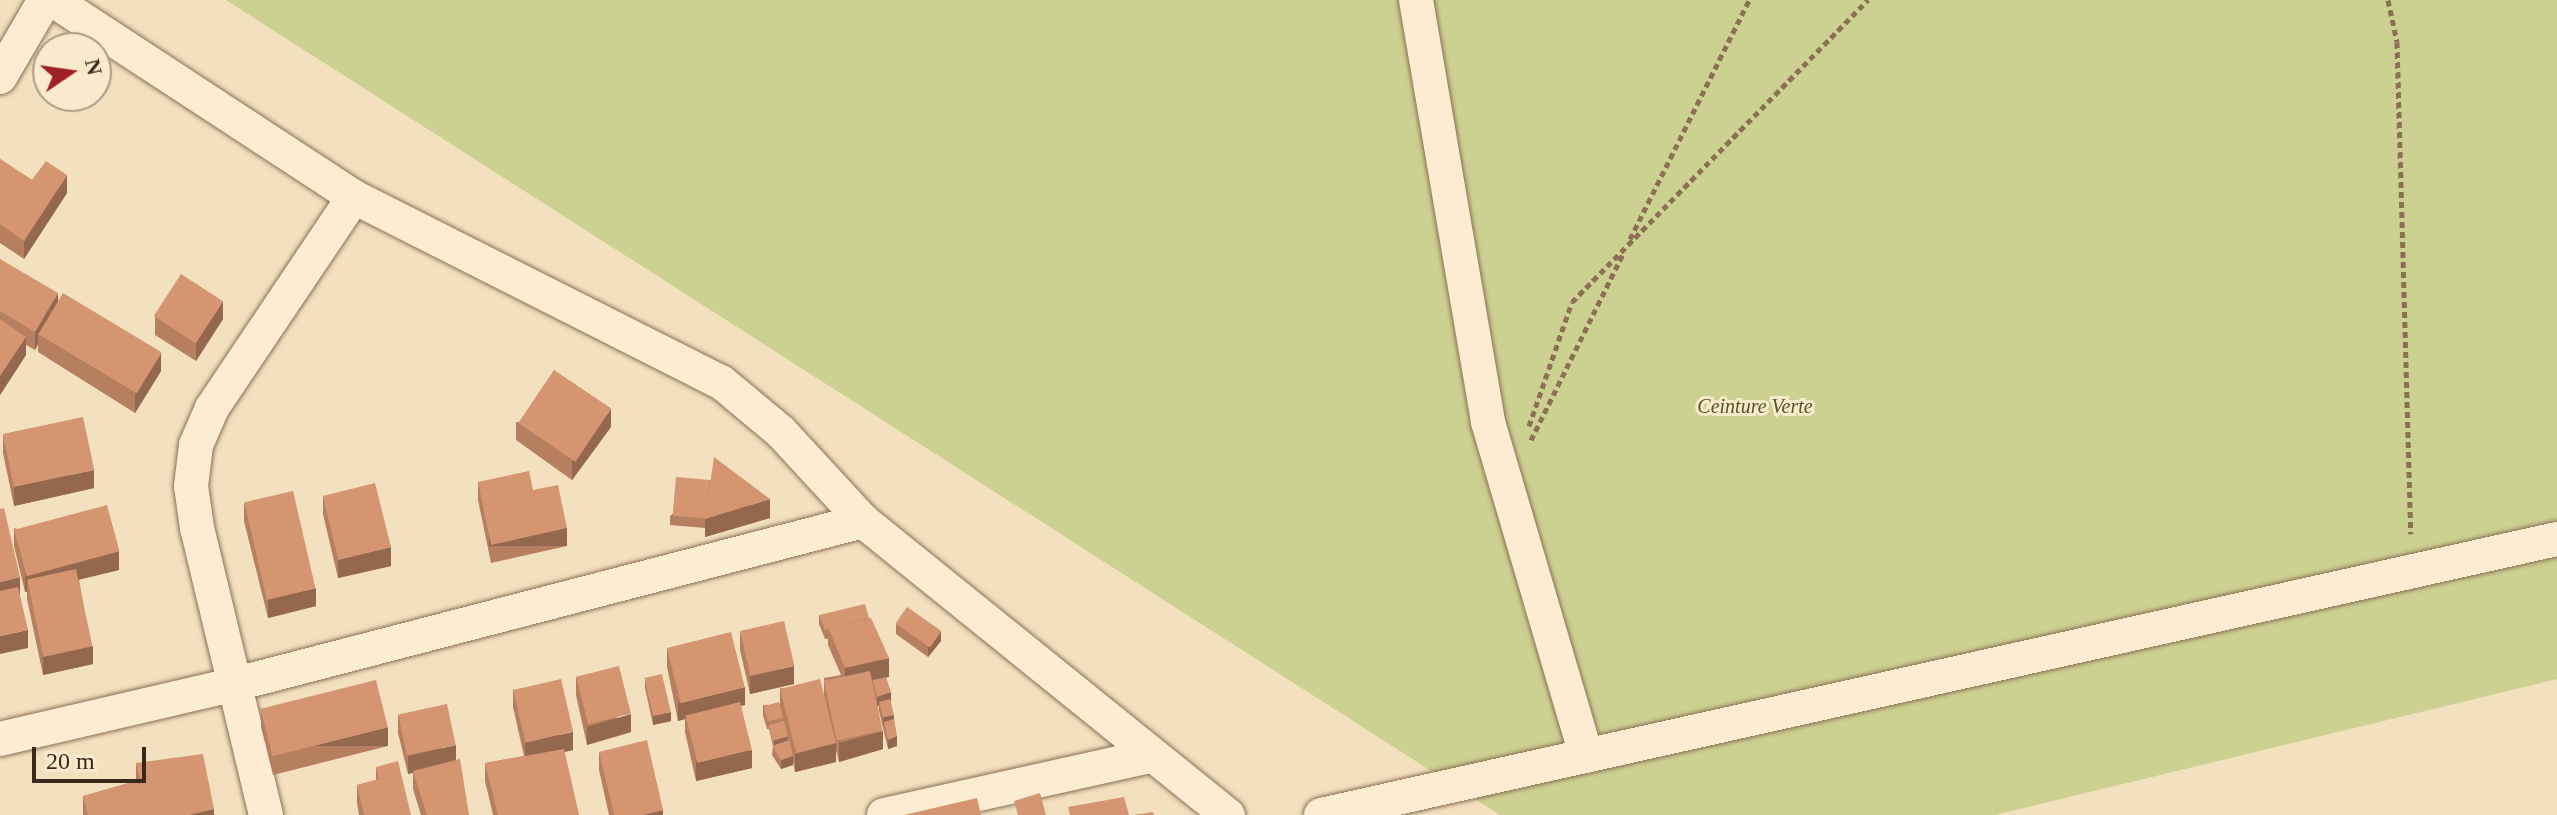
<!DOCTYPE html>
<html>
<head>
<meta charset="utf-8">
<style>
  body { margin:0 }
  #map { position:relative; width:2557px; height:815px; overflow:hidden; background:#f2e0be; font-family:Georgia,serif }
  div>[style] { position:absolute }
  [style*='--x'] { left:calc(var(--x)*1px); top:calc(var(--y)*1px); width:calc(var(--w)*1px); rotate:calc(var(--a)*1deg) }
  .green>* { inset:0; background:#ccd191 }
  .path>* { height:5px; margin-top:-2.5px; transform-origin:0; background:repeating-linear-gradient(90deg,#8c6f55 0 6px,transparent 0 10px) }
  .roads { filter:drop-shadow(0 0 2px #8c6f55) drop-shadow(0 0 2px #8c6f55) }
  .street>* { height:34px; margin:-17px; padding:0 17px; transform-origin:17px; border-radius:17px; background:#fcedd2 }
  .wall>* { inset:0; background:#b68060 }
  .shaded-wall>* { inset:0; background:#94684e; transform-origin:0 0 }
  .building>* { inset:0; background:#d49570; transform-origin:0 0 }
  span { translate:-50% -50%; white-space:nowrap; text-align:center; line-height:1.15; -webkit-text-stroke:6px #f9eace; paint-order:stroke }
  .park-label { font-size:20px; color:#4d581f; font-style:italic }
  .north { position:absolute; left:32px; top:32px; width:80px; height:80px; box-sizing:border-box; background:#f9eace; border:2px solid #ad9c86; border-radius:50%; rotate:77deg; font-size:22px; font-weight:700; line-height:32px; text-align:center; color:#3a281b }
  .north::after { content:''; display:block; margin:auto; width:28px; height:36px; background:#a01f26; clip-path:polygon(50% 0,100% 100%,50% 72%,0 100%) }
  .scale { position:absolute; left:32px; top:747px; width:114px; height:36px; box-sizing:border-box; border:4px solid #3a281b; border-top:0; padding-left:10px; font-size:24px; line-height:28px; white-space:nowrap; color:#3a281b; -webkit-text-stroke:6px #f9eace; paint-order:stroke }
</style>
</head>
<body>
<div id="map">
  <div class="green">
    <i style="clip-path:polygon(226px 0,2557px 0,2557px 679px,1995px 815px,1500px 815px)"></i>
  </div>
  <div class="path">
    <i style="--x:2388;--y:0;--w:43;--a:77.9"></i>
    <i style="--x:2397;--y:42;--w:492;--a:88.4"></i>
    <i style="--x:1630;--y:239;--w:267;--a:-63.5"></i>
    <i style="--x:1529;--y:426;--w:131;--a:-70.9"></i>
    <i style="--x:1572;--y:302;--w:423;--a:-45.6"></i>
    <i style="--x:1531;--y:440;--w:210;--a:-63.7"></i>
  </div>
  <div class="roads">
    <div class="street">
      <i style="--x:53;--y:0;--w:360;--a:33.2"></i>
      <i style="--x:354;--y:197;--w:411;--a:26.8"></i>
      <i style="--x:721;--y:382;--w:78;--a:39.8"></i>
      <i style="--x:781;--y:432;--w:121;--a:47.3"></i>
      <i style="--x:863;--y:521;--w:469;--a:38.9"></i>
      <i style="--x:1416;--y:0;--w:428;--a:80.3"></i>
      <i style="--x:1488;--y:422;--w:348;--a:73.6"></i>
      <i style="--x:0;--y:77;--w:89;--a:-59.7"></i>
      <i style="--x:0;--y:739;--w:242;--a:-13.1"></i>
      <i style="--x:236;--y:684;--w:648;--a:-14.57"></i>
      <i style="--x:266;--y:815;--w:295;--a:-103.5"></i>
      <i style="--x:197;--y:528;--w:42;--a:-98.1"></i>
      <i style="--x:191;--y:486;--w:41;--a:-83"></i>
      <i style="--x:196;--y:445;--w:40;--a:-66.6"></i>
      <i style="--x:212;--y:408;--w:254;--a:-56.1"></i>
      <i style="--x:884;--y:815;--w:273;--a:-12.5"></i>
      <i style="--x:1321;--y:815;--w:1266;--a:-12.59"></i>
    </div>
  </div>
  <div class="wall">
    <i style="clip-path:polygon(0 159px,32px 180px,67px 193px,24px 259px,0 243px)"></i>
    <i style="clip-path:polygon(0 259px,58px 302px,161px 371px,135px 413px,38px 352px,38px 344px,35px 350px,26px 345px,26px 355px,0 395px)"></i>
    <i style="clip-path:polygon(155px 317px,223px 319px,196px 361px,155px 335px)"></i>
    <i style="clip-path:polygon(516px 422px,611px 427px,572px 480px,516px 440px)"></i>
    <i style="clip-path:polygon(3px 435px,94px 488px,14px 506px,3px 453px)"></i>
    <i style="clip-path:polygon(710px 480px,770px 518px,705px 537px,705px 528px,670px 525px,670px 516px)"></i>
    <i style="clip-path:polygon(478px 482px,533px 490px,567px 546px,491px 563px,478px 500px)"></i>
    <i style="clip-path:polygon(323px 496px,391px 566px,338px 578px,323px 514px)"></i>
    <i style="clip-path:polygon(244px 503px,316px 606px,268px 618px,244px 521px)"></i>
    <i style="clip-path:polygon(14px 528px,119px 570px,79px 579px,93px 664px,43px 675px,27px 599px,27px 592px,25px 592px,14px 546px)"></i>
    <i style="clip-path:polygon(819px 615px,869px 618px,889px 677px,886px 677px,894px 721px,897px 746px,888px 749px,879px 711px,879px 706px,878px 706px,883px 749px,839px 762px,836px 750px,836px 762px,795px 772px,793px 762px,793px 765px,781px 769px,772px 755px,773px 746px,769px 729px,767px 729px,763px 715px,763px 705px,780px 706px,780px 688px,824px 694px,824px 678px,841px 675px,828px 645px,828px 639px,825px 639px,819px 624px)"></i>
    <i style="clip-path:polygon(896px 624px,941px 641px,928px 657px,896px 634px)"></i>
    <i style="clip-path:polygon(740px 632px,794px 684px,750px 694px,740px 650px)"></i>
    <i style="clip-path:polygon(667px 649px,745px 705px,741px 706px,752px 768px,696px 781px,685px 732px,685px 719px,678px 721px,667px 667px)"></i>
    <i style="clip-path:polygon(576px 677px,631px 732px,587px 745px,576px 695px)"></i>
    <i style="clip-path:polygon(645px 679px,671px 721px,653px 725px,645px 688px)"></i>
    <i style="clip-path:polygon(513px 689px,573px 750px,564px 752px,579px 815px,493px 815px,485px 781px,485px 763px,524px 756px,513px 707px)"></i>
    <i style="clip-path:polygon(261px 709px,388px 746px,273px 775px,261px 727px)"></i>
    <i style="clip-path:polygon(398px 715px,456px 760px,469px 815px,421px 815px,413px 789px,413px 773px,408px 774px,398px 733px)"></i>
    <i style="clip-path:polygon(599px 752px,663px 815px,609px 815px,599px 770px)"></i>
    <i style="clip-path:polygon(136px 763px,214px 815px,83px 815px,83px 796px,136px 781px)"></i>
    <i style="clip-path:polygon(376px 767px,411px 815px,359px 815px,357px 803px,357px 785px,376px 780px)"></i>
  </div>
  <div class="shaded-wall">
    <i style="clip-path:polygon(67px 175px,67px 193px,24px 259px,24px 241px)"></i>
    <i style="clip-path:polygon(58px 293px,58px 312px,38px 334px,38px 344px,35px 350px,35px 332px)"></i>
    <i style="clip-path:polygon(223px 301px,223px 319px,196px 361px,196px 343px)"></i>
    <i style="clip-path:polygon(26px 337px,26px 355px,0 395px,0 376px)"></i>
    <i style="clip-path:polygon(161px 353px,161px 371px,135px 413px,135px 394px)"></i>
    <i style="clip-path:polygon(611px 409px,611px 427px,572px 480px,572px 462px)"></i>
    <i style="clip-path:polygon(94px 470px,94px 488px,14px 506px,14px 487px)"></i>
    <i style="clip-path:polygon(770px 499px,770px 518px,705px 537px,705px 519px)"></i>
    <i style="left:567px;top:528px;width:18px;height:78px;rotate:90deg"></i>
    <i style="clip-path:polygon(391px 547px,391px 566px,338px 578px,338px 560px)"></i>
    <i style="clip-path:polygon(119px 551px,119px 570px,29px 592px,27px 580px,27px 592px,25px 592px,25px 574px)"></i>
    <i style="clip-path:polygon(20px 577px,20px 596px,0 600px,0 582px)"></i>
    <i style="clip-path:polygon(316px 588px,316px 606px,268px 618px,268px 600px)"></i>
    <i style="clip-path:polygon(28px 630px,28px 648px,0 654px,0 636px)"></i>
    <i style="clip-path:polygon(941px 631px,941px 641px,928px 657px,928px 647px)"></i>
    <i style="clip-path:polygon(93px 646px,93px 664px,43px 675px,43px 657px)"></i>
    <i style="clip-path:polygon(889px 658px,889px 677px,845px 686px,845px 668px)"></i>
    <i style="clip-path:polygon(794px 666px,794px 684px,750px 694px,750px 676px)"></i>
    <i style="clip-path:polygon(745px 687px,745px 705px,686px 719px,685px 714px,685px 719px,678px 721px,678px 703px)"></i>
    <i style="clip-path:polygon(891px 692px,891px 702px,879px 702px,879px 706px,877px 706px,877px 697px)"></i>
    <i style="clip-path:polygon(671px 712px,671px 721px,653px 725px,653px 716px)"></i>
    <i style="clip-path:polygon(631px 714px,631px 732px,587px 745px,587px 727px)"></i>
    <i style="clip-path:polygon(894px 715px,894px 725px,884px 722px,883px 728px,883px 718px)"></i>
    <i style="left:388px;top:727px;width:19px;height:119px;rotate:90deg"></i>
    <i style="clip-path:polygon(883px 731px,883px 749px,839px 762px,839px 743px)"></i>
    <i style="clip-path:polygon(573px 732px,573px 750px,525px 761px,525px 742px)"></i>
    <i style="clip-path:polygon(788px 736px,788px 745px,774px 748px,774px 741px)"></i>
    <i style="clip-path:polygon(897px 736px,897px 746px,888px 749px,888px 740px)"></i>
    <i style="clip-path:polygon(836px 743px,836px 762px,795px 772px,795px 754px)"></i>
    <i style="clip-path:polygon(456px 745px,456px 763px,408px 774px,408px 756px)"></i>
    <i style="clip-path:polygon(752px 750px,752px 768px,696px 781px,696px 762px)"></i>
    <i style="clip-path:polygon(793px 756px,793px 765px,781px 769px,781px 760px)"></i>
    <i style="clip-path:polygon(214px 809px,214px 815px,189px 815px)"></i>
    <i style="clip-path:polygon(663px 810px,663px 815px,643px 815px)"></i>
  </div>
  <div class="building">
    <i style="clip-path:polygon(0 159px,32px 180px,46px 161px,67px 175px,24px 241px,0 224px)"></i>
    <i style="clip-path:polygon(0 259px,58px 293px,35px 332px,0 311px)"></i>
    <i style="left:181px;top:274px;width:50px;height:50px;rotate:33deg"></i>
    <i style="left:63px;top:293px;width:115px;height:48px;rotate:31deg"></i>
    <i style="clip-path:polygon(0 319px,26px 337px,0 376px)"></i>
    <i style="left:554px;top:370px;width:69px;height:64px;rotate:34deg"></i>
    <i style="left:83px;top:417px;width:54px;height:82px;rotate:78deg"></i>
    <i style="clip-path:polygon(714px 457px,770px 499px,705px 519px)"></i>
    <i style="clip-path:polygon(529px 471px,533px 490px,558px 485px,567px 528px,491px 545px,478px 482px)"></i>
    <i style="left:676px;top:477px;width:34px;height:39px;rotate:5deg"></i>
    <i style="left:375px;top:483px;width:66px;height:54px;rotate:76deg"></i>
    <i style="left:293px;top:491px;width:100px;height:50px;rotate:77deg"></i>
    <i style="left:107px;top:505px;width:48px;height:96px;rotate:75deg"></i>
    <i style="clip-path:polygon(4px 508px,20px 577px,0 582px,0 509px)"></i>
    <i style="left:76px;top:569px;width:79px;height:50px;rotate:78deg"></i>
    <i style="clip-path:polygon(18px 587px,28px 630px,0 636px,0 591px)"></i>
    <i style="clip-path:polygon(865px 604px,869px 618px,828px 627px,829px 629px,825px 630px,819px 615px)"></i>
    <i style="left:907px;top:607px;width:42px;height:20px;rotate:35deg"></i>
    <i style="clip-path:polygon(871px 618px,889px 658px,845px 668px,828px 627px)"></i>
    <i style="left:784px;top:621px;width:46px;height:45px;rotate:77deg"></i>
    <i style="left:731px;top:632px;width:57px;height:66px;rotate:76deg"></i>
    <i style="left:619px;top:666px;width:49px;height:44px;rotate:76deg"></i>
    <i style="left:870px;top:671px;width:61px;height:47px;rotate:78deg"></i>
    <i style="left:662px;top:674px;width:39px;height:18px;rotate:77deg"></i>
    <i style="clip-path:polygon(886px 677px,891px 692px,877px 697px,873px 680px)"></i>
    <i style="left:561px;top:679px;width:54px;height:49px;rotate:77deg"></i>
    <i style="left:820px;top:679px;width:66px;height:41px;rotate:76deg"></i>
    <i style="left:376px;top:680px;width:49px;height:119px;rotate:76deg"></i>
    <i style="left:890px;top:699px;width:16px;height:11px;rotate:76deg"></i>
    <i style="left:740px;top:702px;width:49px;height:56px;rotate:76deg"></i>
    <i style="left:779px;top:702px;width:16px;height:16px;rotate:75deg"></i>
    <i style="left:447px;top:704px;width:42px;height:50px;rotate:78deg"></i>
    <i style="clip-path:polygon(894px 719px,897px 736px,888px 740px,884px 722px)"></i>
    <i style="left:784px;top:721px;width:16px;height:16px;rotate:75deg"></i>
    <i style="clip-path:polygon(647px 740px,663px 810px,643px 815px,614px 815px,599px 752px)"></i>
    <i style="clip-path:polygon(789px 740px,793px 756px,781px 760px,772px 746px)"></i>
    <i style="clip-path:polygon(564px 749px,579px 815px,498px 815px,485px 763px)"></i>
    <i style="clip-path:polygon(203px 754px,214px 809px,189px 815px,88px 815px,83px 796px,140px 780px,136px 763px)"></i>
    <i style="clip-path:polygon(460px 759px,469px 815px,427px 815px,413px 771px)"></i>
    <i style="clip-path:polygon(398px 761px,411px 815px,364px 815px,357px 785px,379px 779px,376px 767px)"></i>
    <i style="clip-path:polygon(1040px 793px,1046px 815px,1018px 815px,1014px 801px)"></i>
    <i style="clip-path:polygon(1124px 797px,1129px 815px,1070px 815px,1068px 807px)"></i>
    <i style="clip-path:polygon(977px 798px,981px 815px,904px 815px)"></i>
    <i style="clip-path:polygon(1153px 812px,1154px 815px,1133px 815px)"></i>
  </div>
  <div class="park-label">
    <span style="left:1755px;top:406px">Ceinture Verte</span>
  </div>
  <div class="north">N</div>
  <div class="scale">20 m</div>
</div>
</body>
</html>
